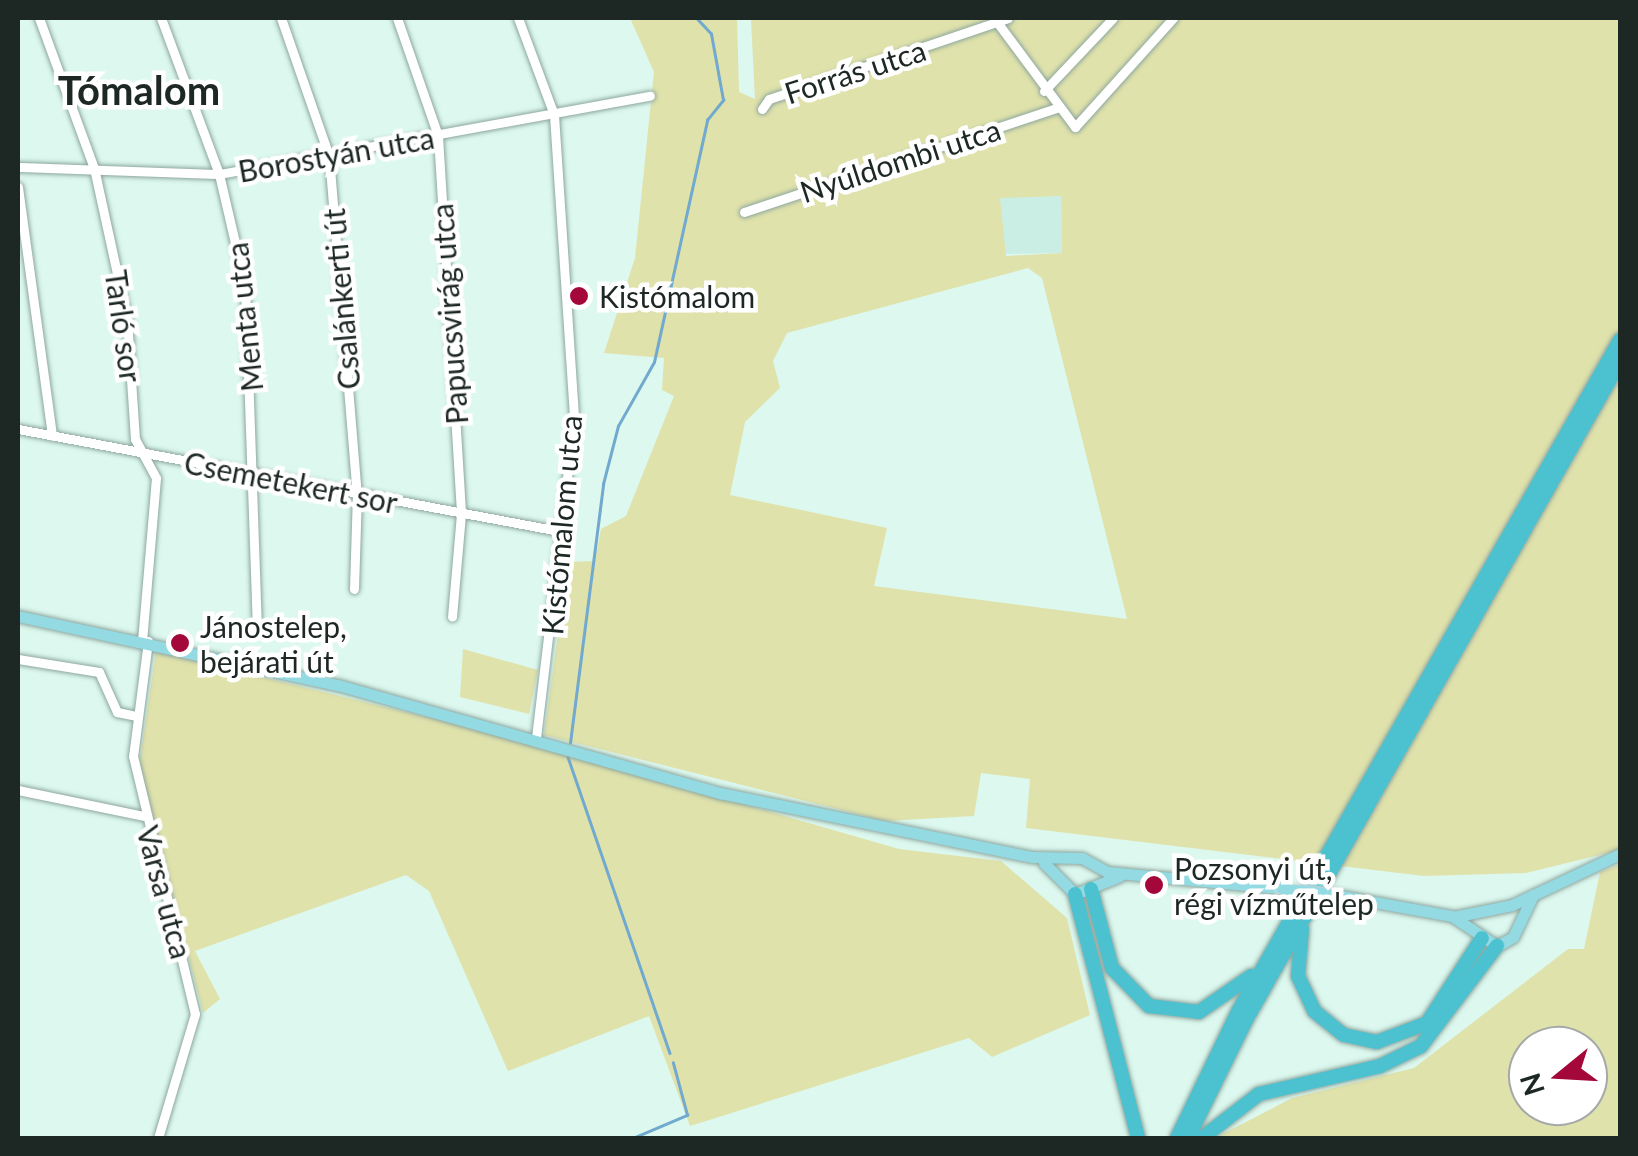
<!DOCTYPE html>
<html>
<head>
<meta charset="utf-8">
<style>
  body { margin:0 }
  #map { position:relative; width:1638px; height:1156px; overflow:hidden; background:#dcf8ef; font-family:Lato,sans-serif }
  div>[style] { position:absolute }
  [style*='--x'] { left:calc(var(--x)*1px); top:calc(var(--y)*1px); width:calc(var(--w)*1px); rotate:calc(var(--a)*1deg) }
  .built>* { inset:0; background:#caeee3; transform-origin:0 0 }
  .green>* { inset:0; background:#e0e2ab }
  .stream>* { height:2.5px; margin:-1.25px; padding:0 1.25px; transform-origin:1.25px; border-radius:1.25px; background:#71a9cf }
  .roads { filter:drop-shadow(0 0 2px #8ea79f) drop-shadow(0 0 2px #8ea79f) }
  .minor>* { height:9px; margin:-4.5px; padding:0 4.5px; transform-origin:4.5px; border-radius:4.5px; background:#fff }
  .major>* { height:11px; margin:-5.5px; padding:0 5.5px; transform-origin:5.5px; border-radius:5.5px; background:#94dae3 }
  .highway>* { height:14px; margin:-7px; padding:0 7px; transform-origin:7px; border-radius:7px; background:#4cc2d1 }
  .bridges { filter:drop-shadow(0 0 2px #dbdcdc) drop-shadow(0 0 2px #dbdcdc) }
  .major-bridge>* { height:11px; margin:-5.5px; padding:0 5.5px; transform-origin:5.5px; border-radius:5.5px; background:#94dae3 }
  .dots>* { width:28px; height:28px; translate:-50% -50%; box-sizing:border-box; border:5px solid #fff; border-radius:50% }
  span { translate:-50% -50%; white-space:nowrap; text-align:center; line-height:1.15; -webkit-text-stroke:9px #fff; paint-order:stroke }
  .street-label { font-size:30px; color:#1d2724 }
  .poi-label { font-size:30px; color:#1d2724 }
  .left { translate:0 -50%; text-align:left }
  .district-label { font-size:40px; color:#1d2724; font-weight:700 }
  .frame { position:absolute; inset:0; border:20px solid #1d2724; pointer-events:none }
  .north { position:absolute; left:1508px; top:1026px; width:100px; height:100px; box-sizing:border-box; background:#fff; border:2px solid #a5a9a7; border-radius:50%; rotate:252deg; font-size:28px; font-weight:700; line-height:40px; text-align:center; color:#1d2724 }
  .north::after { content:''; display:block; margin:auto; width:35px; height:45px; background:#a4083b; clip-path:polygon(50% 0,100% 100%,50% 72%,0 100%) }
</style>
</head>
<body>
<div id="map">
  <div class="built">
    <i style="left:1061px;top:196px;width:57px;height:61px;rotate:89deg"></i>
  </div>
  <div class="green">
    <i style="clip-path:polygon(evenodd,630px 18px,737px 18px,739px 92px,755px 99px,751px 20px,763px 18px,1620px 18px,1620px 850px,1526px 873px,1424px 876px,1026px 828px,1030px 779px,981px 773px,974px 816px,885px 821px,544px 735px,568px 562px,595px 561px,601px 529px,626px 516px,674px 396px,662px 390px,664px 358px,604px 353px,635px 258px,654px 72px,630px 18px,1061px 196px,1062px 253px,1006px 256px,1000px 198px,1061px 196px,630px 18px,1028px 268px,1042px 278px,1127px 619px,874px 586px,887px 528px,730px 495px,745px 422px,780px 388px,773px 361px,787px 333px,1028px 268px)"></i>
    <i style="clip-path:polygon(463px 649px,538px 670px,529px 714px,460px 697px)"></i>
    <i style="clip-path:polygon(156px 651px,520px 740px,899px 849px,1001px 861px,1067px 918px,1090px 1015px,992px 1057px,969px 1038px,690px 1126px,649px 1016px,508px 1071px,429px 891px,406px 875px,195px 951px,220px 999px,203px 1013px,139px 767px)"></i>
    <i style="clip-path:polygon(evenodd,1620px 864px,1620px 1138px,1215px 1138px,1292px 1098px,1414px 1068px,1568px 949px,1584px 949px,1600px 872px,1620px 864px,1528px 1046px,1588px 1046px,1588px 1106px,1528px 1106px,1528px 1046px)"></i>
  </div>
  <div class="stream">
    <i style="--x:570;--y:743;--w:261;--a:-82.7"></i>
    <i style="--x:603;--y:484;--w:60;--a:-75.5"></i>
    <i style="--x:618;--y:426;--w:73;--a:-60.6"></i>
    <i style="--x:654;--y:362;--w:248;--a:-77.6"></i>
    <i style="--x:707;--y:120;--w:26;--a:-51"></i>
    <i style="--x:723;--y:100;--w:67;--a:-100.3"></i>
    <i style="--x:711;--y:34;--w:22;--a:-133"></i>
    <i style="--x:568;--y:757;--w:313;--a:71"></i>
    <i style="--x:633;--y:1138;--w:59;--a:-23.1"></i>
    <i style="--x:687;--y:1115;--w:54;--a:-105.1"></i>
  </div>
  <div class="roads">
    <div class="minor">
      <i style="--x:39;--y:18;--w:160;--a:69.9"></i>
      <i style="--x:94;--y:168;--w:155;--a:77.7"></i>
      <i style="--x:127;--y:319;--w:120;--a:86.2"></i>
      <i style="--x:135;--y:439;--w:44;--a:61.7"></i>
      <i style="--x:156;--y:478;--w:163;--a:94.9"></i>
      <i style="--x:161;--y:18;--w:166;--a:69.6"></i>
      <i style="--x:219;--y:174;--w:115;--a:76.9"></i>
      <i style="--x:245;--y:286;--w:343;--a:88"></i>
      <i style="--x:281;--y:18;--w:146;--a:70.8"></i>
      <i style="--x:329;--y:156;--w:338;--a:85.3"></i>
      <i style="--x:357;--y:493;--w:96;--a:91.8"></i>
      <i style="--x:397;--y:18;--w:125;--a:70.8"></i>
      <i style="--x:438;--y:136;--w:379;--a:86.5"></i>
      <i style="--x:461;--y:514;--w:103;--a:95"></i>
      <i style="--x:518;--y:18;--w:103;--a:69.6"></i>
      <i style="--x:554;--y:115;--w:305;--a:86.2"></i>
      <i style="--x:574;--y:419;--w:322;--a:96.8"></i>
      <i style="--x:994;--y:18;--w:136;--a:53.4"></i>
      <i style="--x:1075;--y:127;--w:147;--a:-48"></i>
      <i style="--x:1044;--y:91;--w:100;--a:-46.6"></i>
      <i style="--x:762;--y:109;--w:12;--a:-55"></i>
      <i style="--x:769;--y:99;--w:252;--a:-18.7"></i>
      <i style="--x:18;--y:167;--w:201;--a:2"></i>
      <i style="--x:219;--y:174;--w:438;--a:-10.3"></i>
      <i style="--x:18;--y:187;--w:251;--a:82.2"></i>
      <i style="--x:744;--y:212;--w:330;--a:-18.4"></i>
      <i style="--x:18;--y:429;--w:556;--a:10.68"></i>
      <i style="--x:148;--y:641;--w:116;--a:97.4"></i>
      <i style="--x:133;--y:756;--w:265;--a:76.5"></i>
      <i style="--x:195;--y:1014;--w:129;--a:106.6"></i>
      <i style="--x:18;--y:659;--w:82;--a:9.1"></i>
      <i style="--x:99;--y:672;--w:44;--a:65.8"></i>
      <i style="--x:117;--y:712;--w:19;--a:12"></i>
      <i style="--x:18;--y:790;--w:128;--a:11.7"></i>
    </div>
    <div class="major">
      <i style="--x:18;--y:616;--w:327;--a:12.2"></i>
      <i style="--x:338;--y:685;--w:397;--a:15.8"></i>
      <i style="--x:720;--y:793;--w:319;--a:11.6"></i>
      <i style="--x:1033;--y:857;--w:49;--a:1.2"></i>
      <i style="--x:1082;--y:858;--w:29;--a:29"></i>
      <i style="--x:1107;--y:872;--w:175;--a:5.3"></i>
      <i style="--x:1044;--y:863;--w:44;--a:45"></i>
      <i style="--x:1075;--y:894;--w:48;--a:-21.8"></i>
      <i style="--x:1336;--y:895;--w:118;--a:10.3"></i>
      <i style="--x:1452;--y:916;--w:54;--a:33.7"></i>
      <i style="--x:1497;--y:946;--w:18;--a:-29"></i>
      <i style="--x:1513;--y:937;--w:47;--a:-64.5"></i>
      <i style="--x:1458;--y:916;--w:55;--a:-11.5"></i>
      <i style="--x:1512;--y:905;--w:119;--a:-25.3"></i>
    </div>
    <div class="highway">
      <i style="--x:1091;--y:889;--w:82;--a:75.1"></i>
      <i style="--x:1112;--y:968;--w:53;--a:45.8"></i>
      <i style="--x:1149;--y:1006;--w:50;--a:6.8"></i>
      <i style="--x:1199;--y:1012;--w:63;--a:-34.7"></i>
      <i style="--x:1075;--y:894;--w:252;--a:75.5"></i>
      <i style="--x:1302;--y:929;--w:47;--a:94.9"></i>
      <i style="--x:1298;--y:976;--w:38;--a:65"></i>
      <i style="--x:1314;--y:1011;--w:38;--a:39"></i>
      <i style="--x:1344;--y:1035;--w:34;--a:12"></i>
      <i style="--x:1377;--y:1042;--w:53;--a:-20.8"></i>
      <i style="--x:1427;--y:1023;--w:101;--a:-57.1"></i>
      <i style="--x:1177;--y:1138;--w:142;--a:-64.2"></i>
      <i style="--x:1239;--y:1010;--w:771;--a:-60.37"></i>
      <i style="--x:1188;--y:1138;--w:131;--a:-63.8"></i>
      <i style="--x:1246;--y:1020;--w:757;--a:-60.39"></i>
      <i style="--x:1202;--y:1138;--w:72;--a:-37.7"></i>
      <i style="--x:1259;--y:1094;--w:124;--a:-13"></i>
      <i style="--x:1380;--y:1066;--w:46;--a:-26"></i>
      <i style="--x:1421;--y:1046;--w:126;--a:-52.8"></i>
    </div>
  </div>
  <div class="bridges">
    <div class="major-bridge">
      <i style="--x:1281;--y:888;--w:55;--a:7.3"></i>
    </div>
  </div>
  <div class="dots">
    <i style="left:579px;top:296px;background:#a4083b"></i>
    <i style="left:180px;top:643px;background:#a4083b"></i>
    <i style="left:1154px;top:885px;background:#a4083b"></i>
  </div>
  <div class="street-label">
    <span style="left:855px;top:71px;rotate:-18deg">Forrás utca</span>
    <span style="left:336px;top:154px;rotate:-10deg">Borostyán utca</span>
    <span style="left:900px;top:160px;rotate:-18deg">Nyúldombi utca</span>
    <span style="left:341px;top:299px;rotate:-95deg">Csalánkerti út</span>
    <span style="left:449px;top:314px;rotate:-94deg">Papucsvirág utca</span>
    <span style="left:244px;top:317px;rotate:-96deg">Menta utca</span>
    <span style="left:124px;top:326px;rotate:82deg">Tarló sor</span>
    <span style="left:291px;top:482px;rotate:11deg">Csemetekert sor</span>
    <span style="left:561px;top:525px;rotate:-85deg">Kistómalom utca</span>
    <span style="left:165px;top:892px;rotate:75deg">Varsa utca</span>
  </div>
  <div class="poi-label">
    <span class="left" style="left:599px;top:296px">Kistómalom</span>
    <span class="left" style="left:200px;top:643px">Jánostelep,<br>bejárati út</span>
    <span class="left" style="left:1174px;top:885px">Pozsonyi út,<br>régi vízműtelep</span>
  </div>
  <div class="district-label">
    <span style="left:139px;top:90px">Tómalom</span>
  </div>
  <div class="frame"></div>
  <div class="north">N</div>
</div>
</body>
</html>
